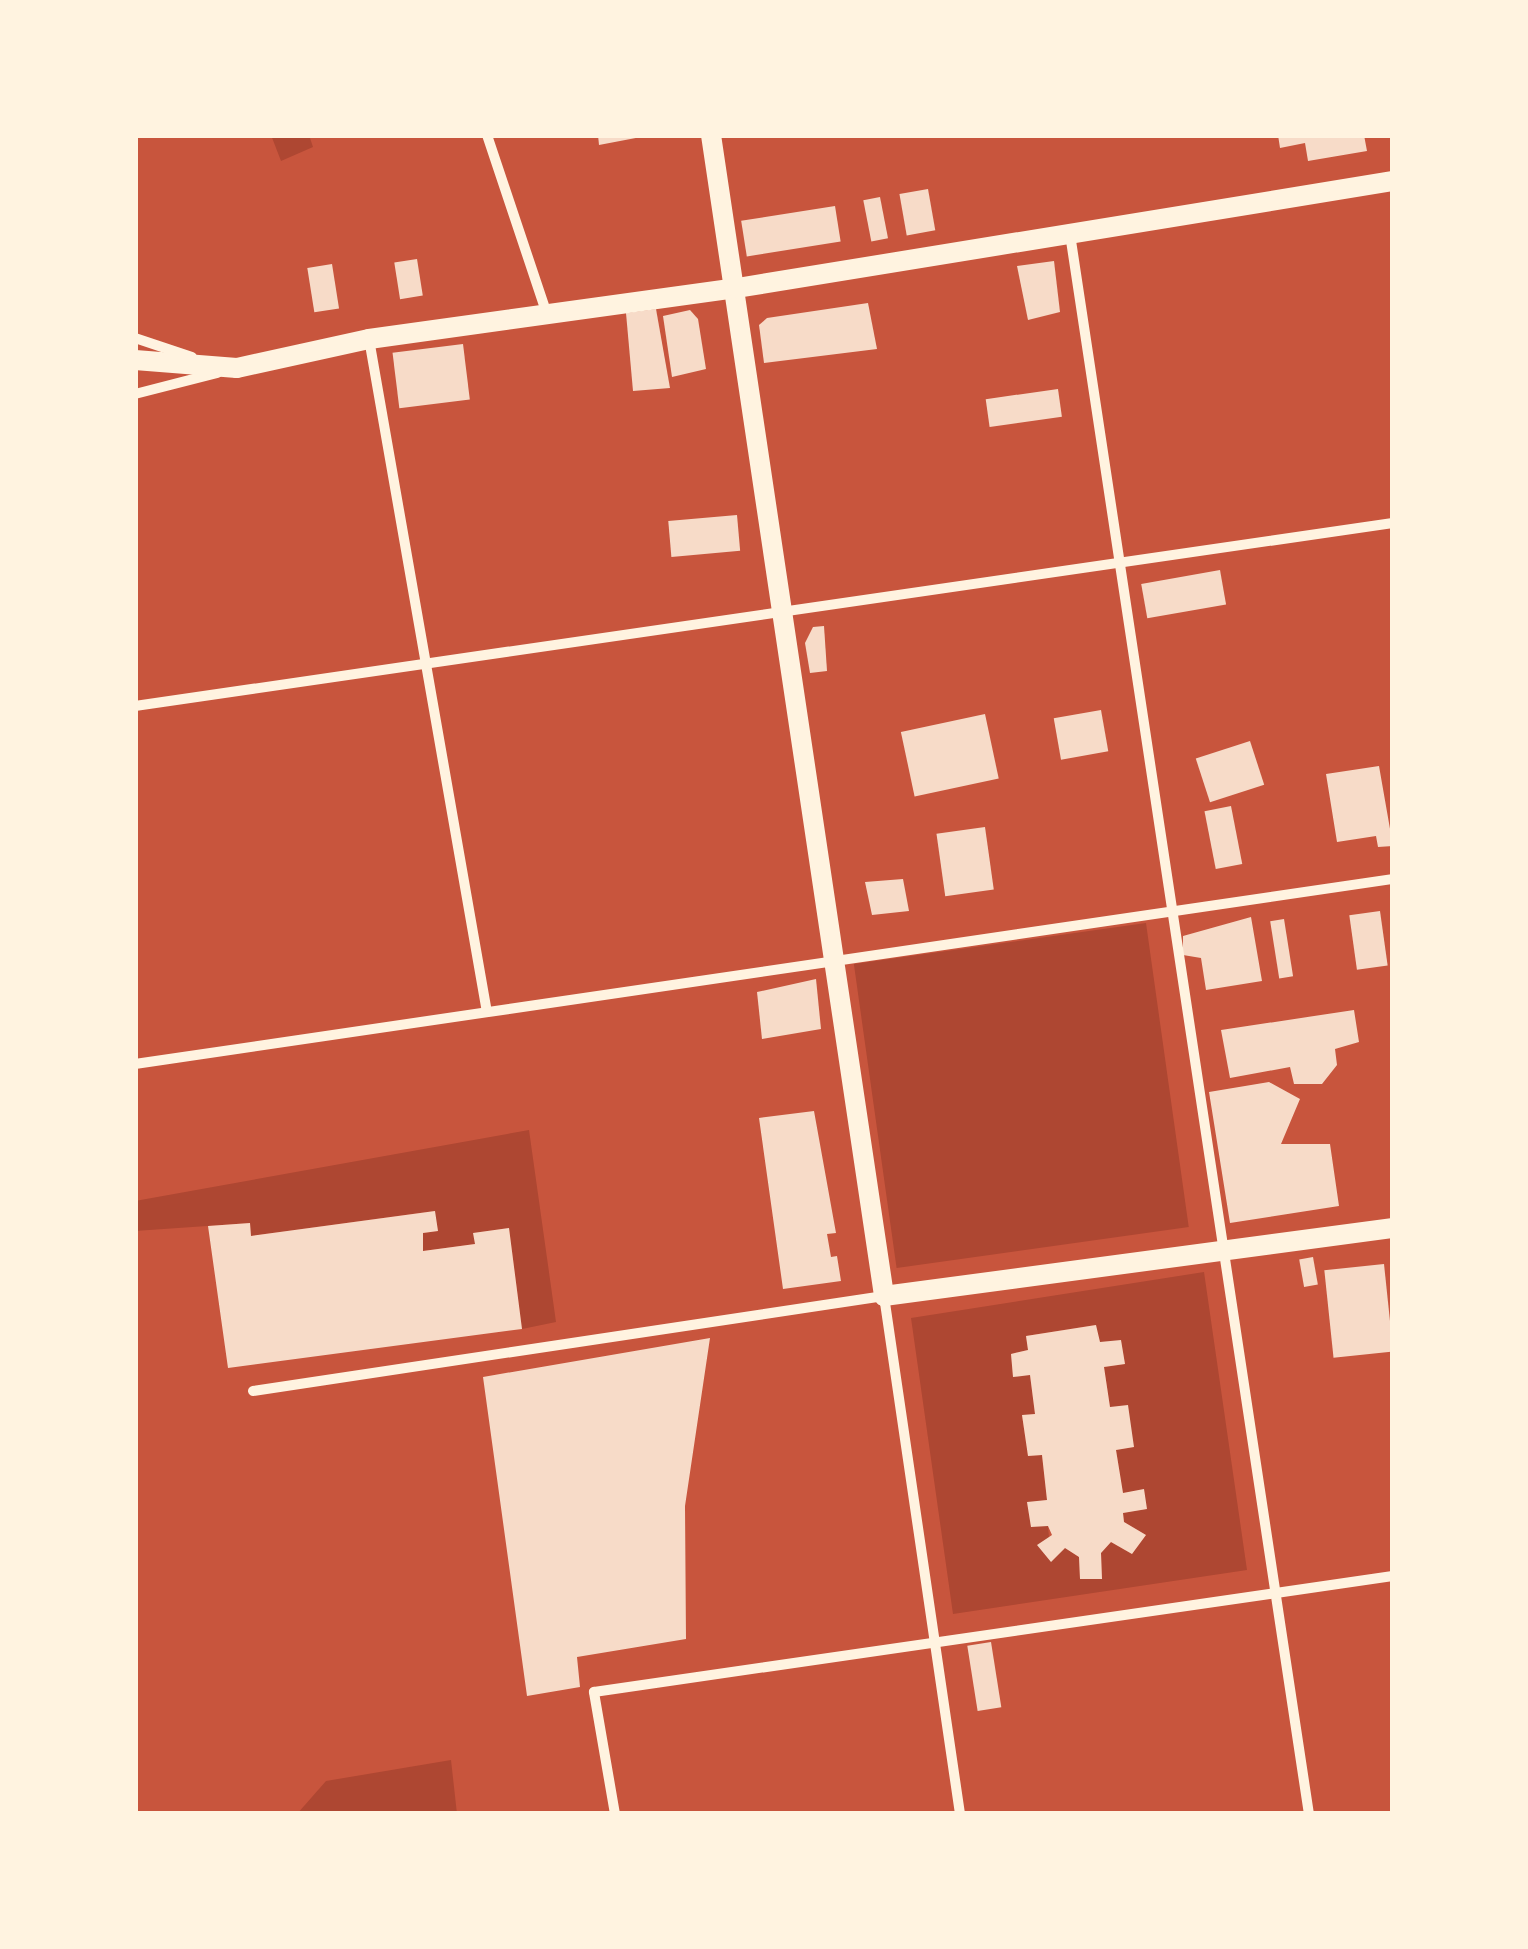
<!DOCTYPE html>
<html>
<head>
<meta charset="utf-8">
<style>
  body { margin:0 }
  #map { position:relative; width:1528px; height:1949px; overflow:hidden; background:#c8553d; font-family:Mulish,sans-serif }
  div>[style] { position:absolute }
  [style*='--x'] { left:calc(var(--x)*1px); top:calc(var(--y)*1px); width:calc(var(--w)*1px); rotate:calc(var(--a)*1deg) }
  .green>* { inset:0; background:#ae4732; transform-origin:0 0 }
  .building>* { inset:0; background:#f7dbc8; transform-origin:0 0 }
  .minor>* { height:10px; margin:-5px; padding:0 5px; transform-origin:5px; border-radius:5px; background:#fff3e0 }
  .secondary>* { height:20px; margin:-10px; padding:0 10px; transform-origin:10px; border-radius:10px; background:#fff3e0 }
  span { translate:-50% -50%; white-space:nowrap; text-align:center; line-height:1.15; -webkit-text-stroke:8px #fff3e0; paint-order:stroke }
  .frame { position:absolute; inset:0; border:138px solid #fff3e0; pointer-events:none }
</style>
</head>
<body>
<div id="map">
  <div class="green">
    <i style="clip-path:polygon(271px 135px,309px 135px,313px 147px,281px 161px)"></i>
    <i style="left:1146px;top:923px;width:307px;height:295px;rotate:82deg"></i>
    <i style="clip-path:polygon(529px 1130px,556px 1322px,522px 1329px,509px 1228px,474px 1233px,475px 1244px,423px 1251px,423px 1233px,438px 1231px,434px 1211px,251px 1236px,250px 1223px,135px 1231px,135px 1201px)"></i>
    <i style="clip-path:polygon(evenodd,1204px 1272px,1247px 1570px,953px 1614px,911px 1318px,1204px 1272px,1095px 1325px,1100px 1342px,1121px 1341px,1125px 1364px,1104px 1367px,1110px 1407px,1134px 1447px,1116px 1450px,1123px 1493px,1144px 1490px,1146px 1509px,1123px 1513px,1124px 1522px,1146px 1535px,1132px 1554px,1111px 1542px,1101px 1553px,1102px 1579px,1080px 1579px,1079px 1557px,1065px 1548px,1051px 1561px,1048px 1526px,1031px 1526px,1027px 1503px,1047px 1500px,1042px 1455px,1028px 1456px,1022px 1416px,1035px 1414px,1030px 1375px,1013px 1376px,1011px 1354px,1028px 1350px,1026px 1336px,1095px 1325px)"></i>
    <i style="clip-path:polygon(451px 1760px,457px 1814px,297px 1814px,326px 1781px)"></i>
  </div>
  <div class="building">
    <i style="clip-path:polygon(598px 135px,641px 135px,641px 137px,599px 145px)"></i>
    <i style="clip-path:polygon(1278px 135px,1364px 135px,1367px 151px,1308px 161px,1305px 143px,1280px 148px)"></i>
    <i style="left:928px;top:189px;width:42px;height:29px;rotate:80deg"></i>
    <i style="left:880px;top:197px;width:42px;height:17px;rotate:79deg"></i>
    <i style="left:835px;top:206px;width:36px;height:95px;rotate:81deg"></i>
    <i style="left:417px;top:259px;width:37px;height:23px;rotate:81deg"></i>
    <i style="clip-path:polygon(1054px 261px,1060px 312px,1028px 320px,1017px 266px)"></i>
    <i style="left:332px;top:264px;width:45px;height:25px;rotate:81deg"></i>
    <i style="clip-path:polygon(868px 303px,877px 349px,764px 363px,759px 325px,767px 318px)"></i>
    <i style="clip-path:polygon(656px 309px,670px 388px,633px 391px,626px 313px)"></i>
    <i style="clip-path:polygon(690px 310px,698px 319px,706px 369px,672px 377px,663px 316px)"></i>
    <i style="left:463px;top:344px;width:56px;height:71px;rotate:83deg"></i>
    <i style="left:1058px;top:389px;width:28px;height:73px;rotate:82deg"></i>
    <i style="left:737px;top:515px;width:36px;height:69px;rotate:85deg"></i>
    <i style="left:1220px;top:570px;width:35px;height:80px;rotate:80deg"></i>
    <i style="clip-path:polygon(824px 626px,827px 671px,810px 673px,805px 643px,813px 627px)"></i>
    <i style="left:1101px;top:710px;width:42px;height:48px;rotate:80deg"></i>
    <i style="left:985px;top:714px;width:66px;height:86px;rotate:78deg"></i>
    <i style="left:1250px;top:741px;width:46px;height:57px;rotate:72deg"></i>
    <i style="clip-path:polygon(1379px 766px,1393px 846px,1378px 847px,1376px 836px,1337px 842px,1326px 774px)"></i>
    <i style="left:1231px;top:806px;width:59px;height:27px;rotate:79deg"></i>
    <i style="left:985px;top:827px;width:63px;height:49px;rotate:82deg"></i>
    <i style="clip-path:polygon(903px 879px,909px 911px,872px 915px,865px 882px)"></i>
    <i style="left:1380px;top:911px;width:55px;height:31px;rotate:82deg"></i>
    <i style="clip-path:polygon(1251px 917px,1262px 981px,1206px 990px,1201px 958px,1183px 955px,1183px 936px)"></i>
    <i style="left:1284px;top:919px;width:58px;height:14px;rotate:81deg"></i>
    <i style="clip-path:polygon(816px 979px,821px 1029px,762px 1039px,757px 992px)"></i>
    <i style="clip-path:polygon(1354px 1010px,1359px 1042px,1335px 1049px,1337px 1065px,1322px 1084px,1294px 1084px,1290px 1067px,1230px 1078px,1221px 1030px)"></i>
    <i style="clip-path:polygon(1269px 1082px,1300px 1099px,1281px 1144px,1330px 1144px,1339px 1206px,1230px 1223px,1209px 1092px)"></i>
    <i style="clip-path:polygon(814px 1111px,836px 1233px,827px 1234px,831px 1257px,837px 1256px,841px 1281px,783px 1289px,759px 1118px)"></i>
    <i style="clip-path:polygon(435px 1211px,438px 1231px,423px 1233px,423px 1251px,475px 1244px,473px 1233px,509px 1228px,522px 1329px,228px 1368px,208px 1226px,250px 1223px,251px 1236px)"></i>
    <i style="left:1313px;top:1257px;width:28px;height:14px;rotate:80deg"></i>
    <i style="left:1384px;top:1264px;width:88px;height:60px;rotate:84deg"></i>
    <i style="clip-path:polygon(1096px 1325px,1100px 1342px,1121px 1340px,1125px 1364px,1104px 1367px,1110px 1407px,1128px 1405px,1134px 1447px,1116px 1450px,1123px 1493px,1144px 1489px,1147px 1509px,1123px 1513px,1124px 1522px,1146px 1535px,1132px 1554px,1111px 1542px,1101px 1553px,1102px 1579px,1080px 1579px,1079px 1557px,1065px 1548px,1051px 1562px,1037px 1545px,1052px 1535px,1048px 1526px,1031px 1527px,1027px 1502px,1047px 1500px,1042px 1455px,1028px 1456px,1022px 1415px,1035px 1414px,1030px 1375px,1013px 1377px,1011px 1354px,1028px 1350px,1026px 1336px)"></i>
    <i style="clip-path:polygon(710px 1338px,685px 1506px,686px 1639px,577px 1657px,580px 1687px,527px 1696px,483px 1377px)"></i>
    <i style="left:991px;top:1642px;width:66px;height:24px;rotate:81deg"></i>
  </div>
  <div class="minor">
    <i style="--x:487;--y:135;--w:186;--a:71.5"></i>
    <i style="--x:1070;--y:234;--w:1598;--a:81.4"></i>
    <i style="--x:135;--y:338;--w:60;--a:18.4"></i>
    <i style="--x:369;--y:339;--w:683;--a:80.06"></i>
    <i style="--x:135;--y:394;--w:85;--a:-14.4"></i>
    <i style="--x:135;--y:706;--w:1271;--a:-8.28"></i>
    <i style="--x:135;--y:1064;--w:1272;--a:-8.37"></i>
    <i style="--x:253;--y:1391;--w:638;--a:-8.56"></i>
    <i style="--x:884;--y:1296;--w:524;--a:81.65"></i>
    <i style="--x:615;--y:1814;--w:124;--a:-99.8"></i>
    <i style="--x:594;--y:1692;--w:807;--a:-8.26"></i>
  </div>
  <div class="secondary">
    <i style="--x:711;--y:135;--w:1174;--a:81.52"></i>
    <i style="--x:884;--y:1296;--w:514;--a:-7.61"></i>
    <i style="--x:135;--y:360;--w:102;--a:4.5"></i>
    <i style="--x:237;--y:368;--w:135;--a:-12.4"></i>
    <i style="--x:369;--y:339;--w:372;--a:-7.9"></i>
    <i style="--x:737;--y:288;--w:665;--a:-9.26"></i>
  </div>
  <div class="frame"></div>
</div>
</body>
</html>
